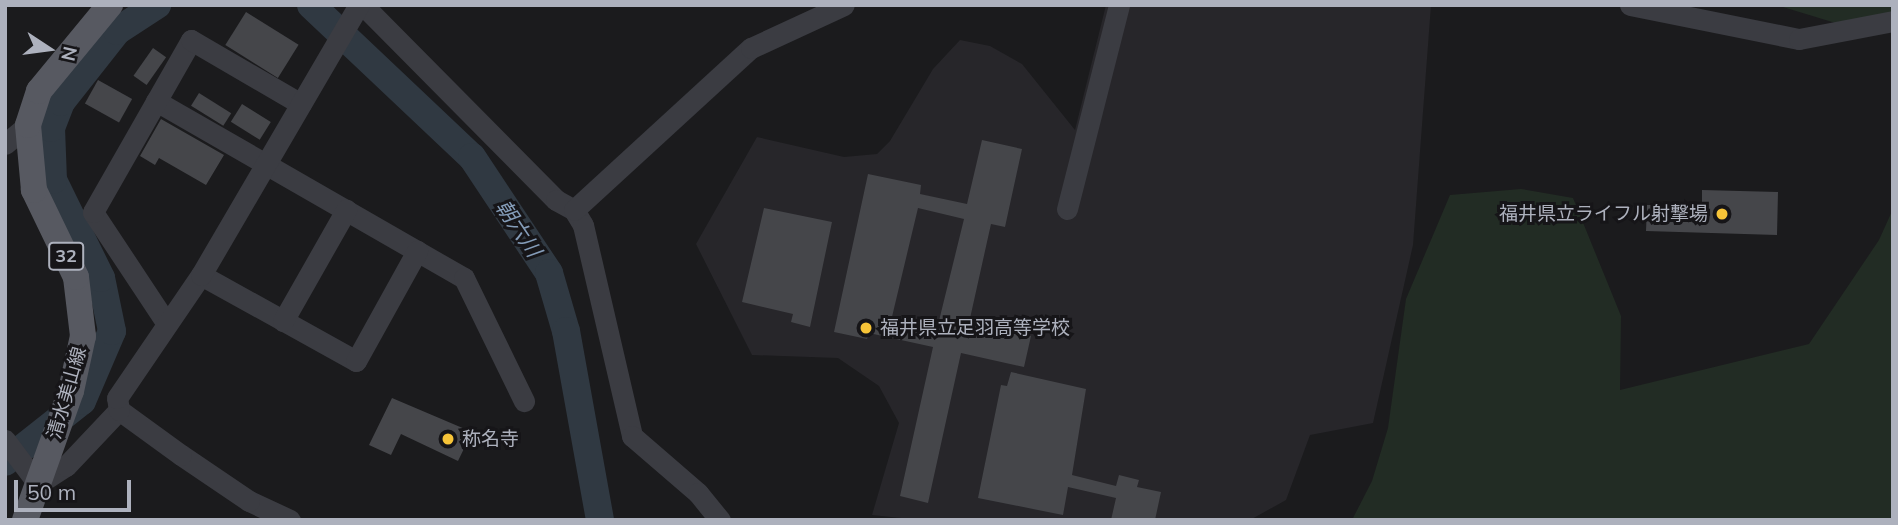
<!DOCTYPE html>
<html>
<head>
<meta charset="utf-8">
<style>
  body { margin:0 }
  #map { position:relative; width:1898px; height:525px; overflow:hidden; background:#1b1b1d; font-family:Mulish,"Noto Sans JP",sans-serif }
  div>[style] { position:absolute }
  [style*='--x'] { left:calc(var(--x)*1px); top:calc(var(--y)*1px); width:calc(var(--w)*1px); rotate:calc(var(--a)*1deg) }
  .built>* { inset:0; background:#27262a }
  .green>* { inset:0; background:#222c24 }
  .river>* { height:28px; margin:-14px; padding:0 14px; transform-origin:14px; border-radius:14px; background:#303942 }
  .building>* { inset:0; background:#45464a; transform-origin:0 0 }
  .minor>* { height:21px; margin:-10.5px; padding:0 10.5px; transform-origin:10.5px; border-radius:10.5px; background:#3b3c42 }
  .major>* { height:26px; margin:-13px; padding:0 13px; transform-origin:13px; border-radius:13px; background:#575961 }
  .dots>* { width:19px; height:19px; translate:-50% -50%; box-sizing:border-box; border:4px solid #161518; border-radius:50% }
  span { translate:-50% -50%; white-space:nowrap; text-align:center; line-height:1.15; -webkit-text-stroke:6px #161518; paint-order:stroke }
  .shield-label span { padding:2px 5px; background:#161518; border:2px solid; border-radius:5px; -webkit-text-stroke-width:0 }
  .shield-label { font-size:18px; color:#adb1bd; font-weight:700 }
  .poi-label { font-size:19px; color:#adb1bd }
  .right { translate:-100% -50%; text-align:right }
  .left { translate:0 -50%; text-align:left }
  .street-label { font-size:19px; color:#adb1bd }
  .water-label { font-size:21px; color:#849cb8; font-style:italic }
  .frame { position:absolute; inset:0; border:7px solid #adb1bd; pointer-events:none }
  .north { position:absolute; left:14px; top:14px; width:70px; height:70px; -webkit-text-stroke:5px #161518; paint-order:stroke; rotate:103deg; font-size:19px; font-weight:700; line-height:28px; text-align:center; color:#adb1bd }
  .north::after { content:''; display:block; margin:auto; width:24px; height:32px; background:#adb1bd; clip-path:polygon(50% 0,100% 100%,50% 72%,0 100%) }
  .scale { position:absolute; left:14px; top:480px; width:117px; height:32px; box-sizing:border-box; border:4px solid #adb1bd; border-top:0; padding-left:9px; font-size:21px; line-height:24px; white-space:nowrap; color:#adb1bd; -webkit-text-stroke:5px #161518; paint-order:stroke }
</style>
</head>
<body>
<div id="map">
  <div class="built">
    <i style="clip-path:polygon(1106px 5px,1431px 5px,1413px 245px,1373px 423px,1310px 435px,1286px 500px,1250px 520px,920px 520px,872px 515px,899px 423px,879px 386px,838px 358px,752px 355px,696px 244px,757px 137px,844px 157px,877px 154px,890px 141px,933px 69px,960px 40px,990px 46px,1022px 64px,1075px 130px)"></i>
  </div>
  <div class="green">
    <i style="clip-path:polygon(1776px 5px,1893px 5px,1893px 32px,1852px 28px)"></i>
    <i style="clip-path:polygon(1521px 189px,1573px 198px,1621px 316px,1620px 390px,1809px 344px,1879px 240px,1893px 209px,1893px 520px,1352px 520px,1372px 481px,1388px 428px,1406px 299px,1450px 195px)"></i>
  </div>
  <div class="river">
    <i style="--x:311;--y:5;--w:221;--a:43.4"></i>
    <i style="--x:472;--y:157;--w:139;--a:56.4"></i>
    <i style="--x:549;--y:273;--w:60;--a:73.7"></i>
    <i style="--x:566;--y:331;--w:192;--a:79.8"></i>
    <i style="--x:5;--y:462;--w:98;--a:-38.4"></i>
    <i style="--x:82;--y:401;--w:76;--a:-66.8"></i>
    <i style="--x:112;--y:331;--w:54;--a:-101.7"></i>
    <i style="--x:101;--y:278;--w:109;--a:-116.1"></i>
    <i style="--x:53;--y:180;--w:52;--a:-92.2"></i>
    <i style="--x:51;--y:128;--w:28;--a:-69"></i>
    <i style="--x:61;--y:102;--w:90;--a:-51.7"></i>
    <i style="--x:117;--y:31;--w:48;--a:-33"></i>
  </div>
  <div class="building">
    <i style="left:246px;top:12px;width:62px;height:39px;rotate:32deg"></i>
    <i style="left:153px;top:48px;width:16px;height:34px;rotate:35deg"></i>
    <i style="left:98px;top:80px;width:39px;height:27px;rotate:29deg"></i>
    <i style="left:199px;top:93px;width:38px;height:15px;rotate:32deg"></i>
    <i style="left:242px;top:104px;width:34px;height:21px;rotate:32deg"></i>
    <i style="clip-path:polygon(161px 119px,224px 155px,206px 185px,159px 158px,155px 165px,140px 156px)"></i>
    <i style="clip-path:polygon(evenodd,982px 140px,1022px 149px,1005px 227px,991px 224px,969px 323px,1031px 336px,1024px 367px,961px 353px,928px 503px,900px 496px,933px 347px,869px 333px,867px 339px,834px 332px,868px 174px,921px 185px,920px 194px,967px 204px,982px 140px,918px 208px,964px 219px,936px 333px,891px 321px,918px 208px)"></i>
    <i style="clip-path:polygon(1702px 190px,1778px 192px,1777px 235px,1646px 231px,1647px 205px,1702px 205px)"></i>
    <i style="clip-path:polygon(764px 208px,832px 222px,810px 327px,791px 322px,793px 314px,742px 302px)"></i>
    <i style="clip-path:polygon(1011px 372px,1086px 389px,1072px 475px,1116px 486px,1119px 475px,1139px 480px,1137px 487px,1161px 492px,1155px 520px,1111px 520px,1116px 498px,1068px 487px,1063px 515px,978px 498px,1001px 385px,1007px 386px)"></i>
    <i style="clip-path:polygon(392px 398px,472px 432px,458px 461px,401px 434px,391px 455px,369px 445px)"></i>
  </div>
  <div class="minor">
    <i style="--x:363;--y:5;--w:274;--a:45.3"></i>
    <i style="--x:556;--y:200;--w:21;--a:29"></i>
    <i style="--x:574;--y:210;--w:17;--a:59"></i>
    <i style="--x:583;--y:225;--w:217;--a:76.9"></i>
    <i style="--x:632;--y:436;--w:87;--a:40.8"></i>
    <i style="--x:698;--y:493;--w:35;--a:51"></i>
    <i style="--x:1630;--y:5;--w:172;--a:11.4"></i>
    <i style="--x:1799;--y:39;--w:96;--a:-10.8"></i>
    <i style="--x:156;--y:101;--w:355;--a:29.9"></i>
    <i style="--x:464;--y:278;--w:137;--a:64"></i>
    <i style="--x:5;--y:144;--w:30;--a:-40"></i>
    <i style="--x:1067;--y:209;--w:211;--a:-75.7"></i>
    <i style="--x:574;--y:210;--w:240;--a:-42.5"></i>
    <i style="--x:751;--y:48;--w:102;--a:-24.8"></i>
    <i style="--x:201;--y:275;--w:177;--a:29"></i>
    <i style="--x:356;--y:361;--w:126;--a:-61"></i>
    <i style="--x:283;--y:321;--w:128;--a:-60.4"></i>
    <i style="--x:167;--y:324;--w:134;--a:-123.5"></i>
    <i style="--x:93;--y:212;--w:198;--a:-60.3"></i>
    <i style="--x:191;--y:40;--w:127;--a:30.2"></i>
    <i style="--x:5;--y:440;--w:55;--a:53.1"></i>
    <i style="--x:38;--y:484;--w:33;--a:-33"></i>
    <i style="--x:66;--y:466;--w:77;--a:-46.6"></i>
    <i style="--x:290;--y:520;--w:45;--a:-155.1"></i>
    <i style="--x:249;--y:501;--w:82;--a:-145.9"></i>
    <i style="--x:181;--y:455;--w:77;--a:-144"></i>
    <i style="--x:119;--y:410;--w:12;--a:-99"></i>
    <i style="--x:117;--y:398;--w:149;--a:-55.7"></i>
    <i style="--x:201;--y:275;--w:313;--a:-59.7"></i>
  </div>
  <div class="major">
    <i style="--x:25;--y:520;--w:137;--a:-70.4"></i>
    <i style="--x:71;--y:391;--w:56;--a:-77.7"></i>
    <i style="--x:83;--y:336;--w:59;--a:-96.8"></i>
    <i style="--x:76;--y:277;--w:97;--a:-115.8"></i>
    <i style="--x:34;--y:190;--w:65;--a:-95.3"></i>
    <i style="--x:28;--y:125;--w:36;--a:-72"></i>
    <i style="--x:39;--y:91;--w:112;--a:-50.5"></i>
  </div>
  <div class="dots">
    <i style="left:1722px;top:214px;background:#f7c438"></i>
    <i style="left:866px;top:328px;background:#f7c438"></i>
    <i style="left:448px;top:439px;background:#f7c438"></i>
  </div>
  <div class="shield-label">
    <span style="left:66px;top:256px">32</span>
  </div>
  <div class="poi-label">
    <span class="right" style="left:1708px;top:214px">福井県立ライフル射撃場</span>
    <span class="left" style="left:880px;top:328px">福井県立足羽高等学校</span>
    <span class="left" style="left:462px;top:439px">称名寺</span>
  </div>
  <div class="street-label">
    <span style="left:67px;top:393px;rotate:-74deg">清水美山線</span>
  </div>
  <div class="water-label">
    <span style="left:519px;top:228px;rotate:56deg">朝六川</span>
  </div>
  <div class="frame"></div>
  <div class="north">N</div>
  <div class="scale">50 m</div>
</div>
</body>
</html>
